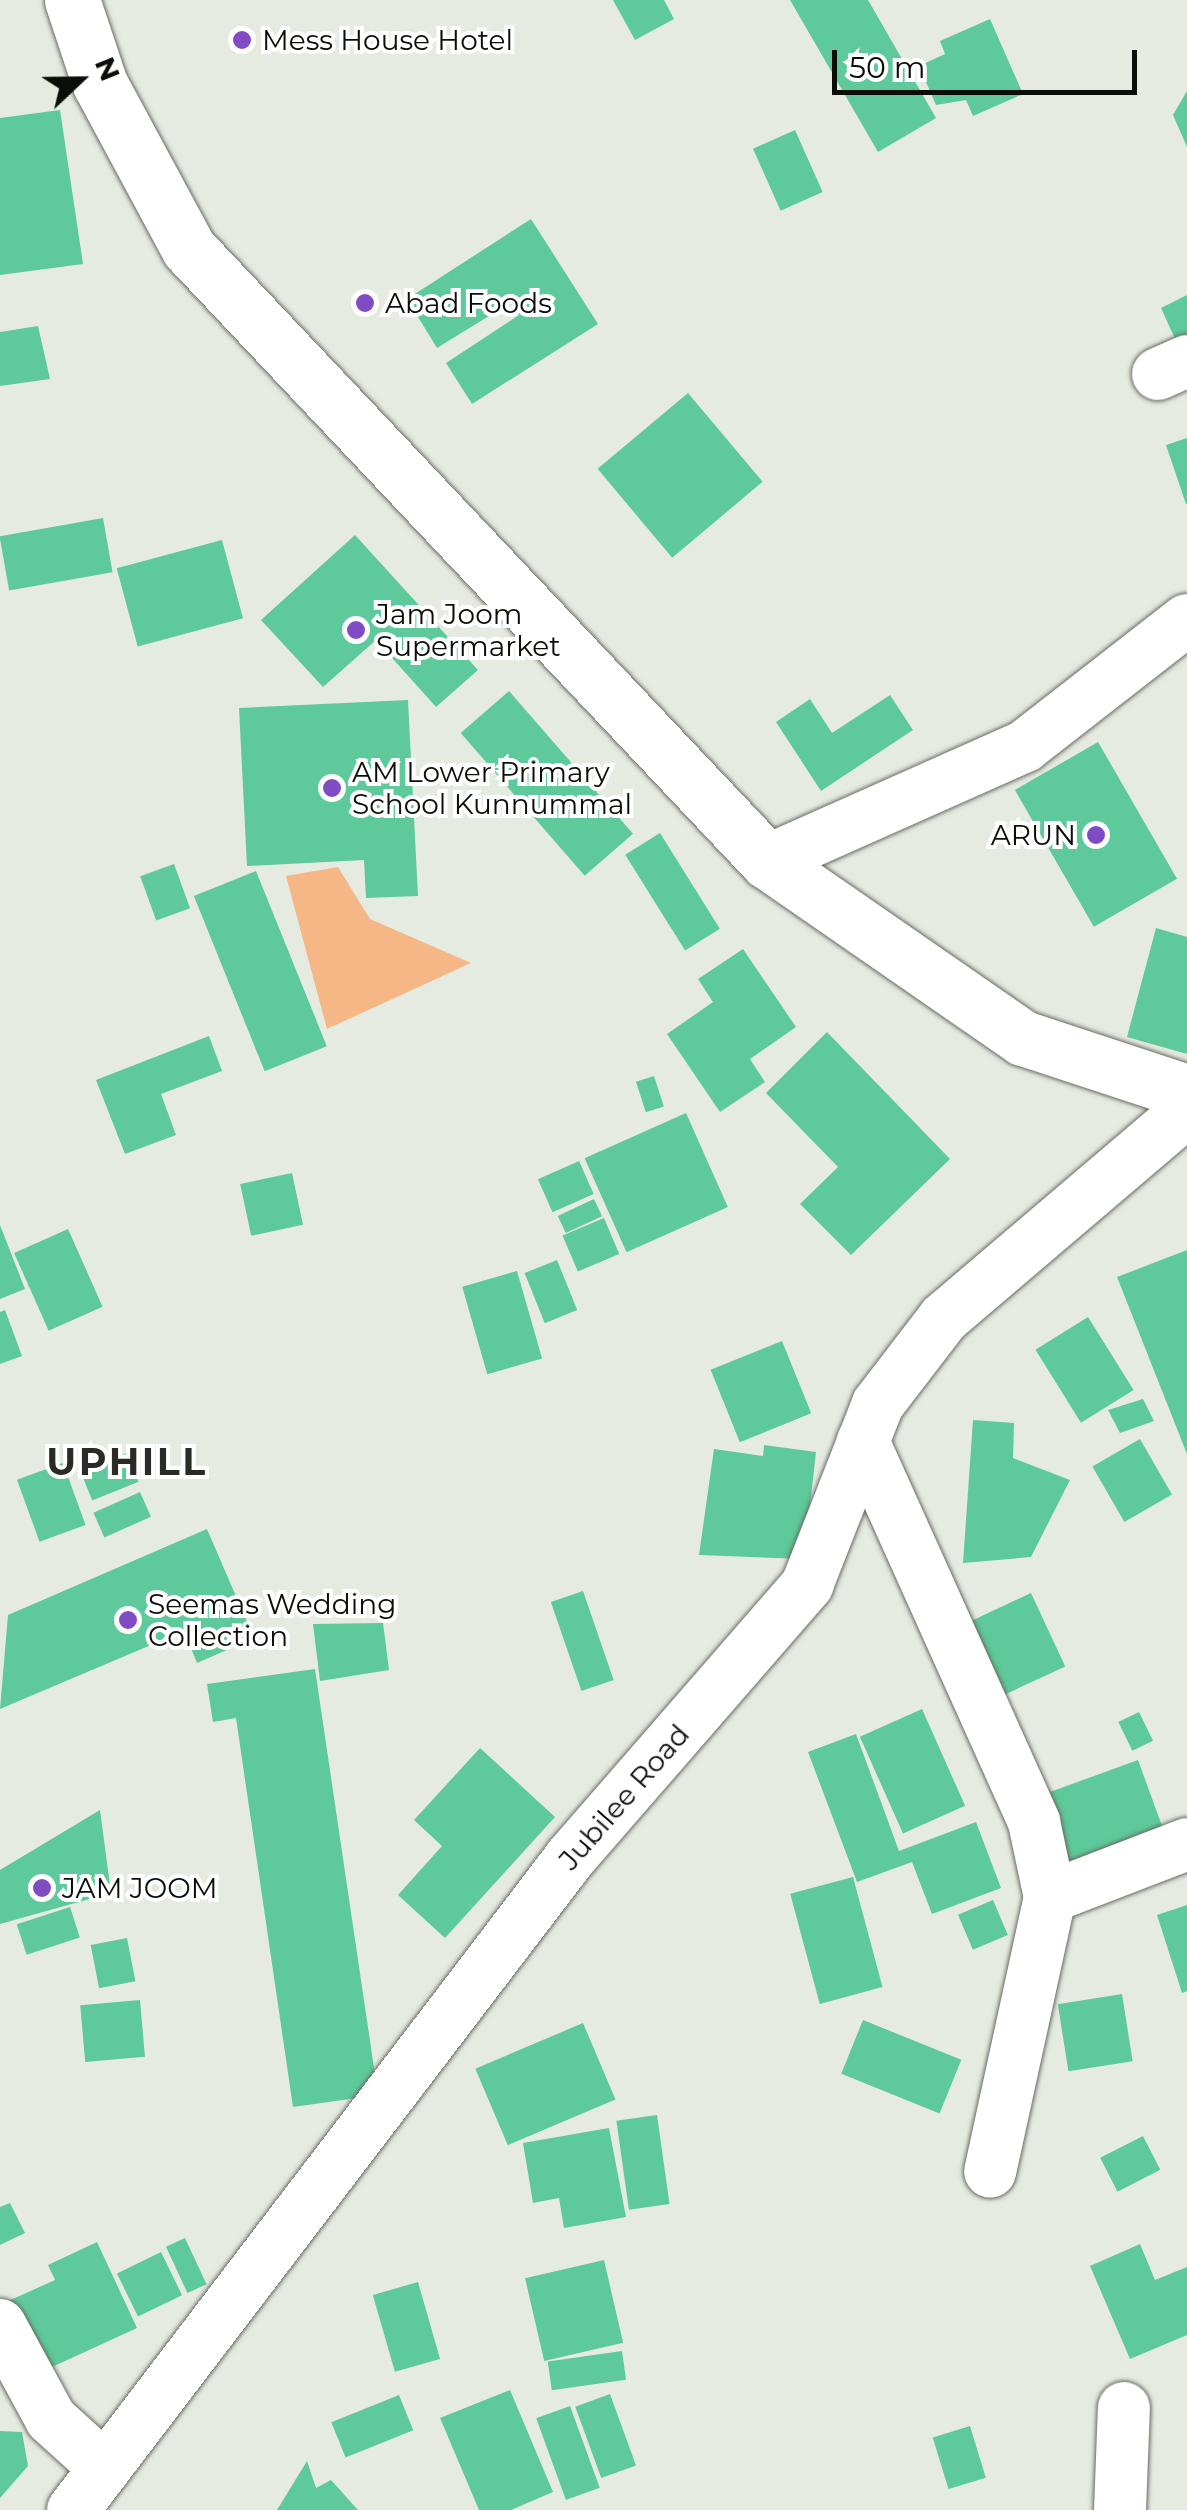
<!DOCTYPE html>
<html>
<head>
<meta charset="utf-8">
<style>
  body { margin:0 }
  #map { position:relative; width:1187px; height:2510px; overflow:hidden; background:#e6ebe1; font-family:Montserrat,sans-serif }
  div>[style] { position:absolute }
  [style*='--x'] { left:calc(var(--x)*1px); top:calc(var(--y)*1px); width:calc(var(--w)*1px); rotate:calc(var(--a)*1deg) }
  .green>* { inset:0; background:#f5b786 }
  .building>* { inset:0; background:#5ec99a; transform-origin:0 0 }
  .roads { filter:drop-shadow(0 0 2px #686c63) drop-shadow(0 0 2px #686c63) }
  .minor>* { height:52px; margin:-26px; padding:0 26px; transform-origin:26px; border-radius:26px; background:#fff }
  .major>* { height:55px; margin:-27.5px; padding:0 27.5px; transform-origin:27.5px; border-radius:27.5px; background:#fff }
  .dots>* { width:28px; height:28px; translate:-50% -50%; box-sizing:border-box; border:5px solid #fff; border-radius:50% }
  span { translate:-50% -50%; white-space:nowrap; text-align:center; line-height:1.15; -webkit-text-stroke:8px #fff; paint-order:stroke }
  .poi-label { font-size:28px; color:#0b0d09 }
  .left { translate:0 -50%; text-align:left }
  .right { translate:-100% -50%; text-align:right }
  .street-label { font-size:28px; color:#0b0d09 }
  .district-label { font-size:38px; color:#282c24; font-weight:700; letter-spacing:2.5px }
  .north { position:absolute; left:30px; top:30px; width:100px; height:100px; -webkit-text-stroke:8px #fff; paint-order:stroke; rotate:68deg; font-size:28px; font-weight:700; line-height:40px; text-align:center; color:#0b0d09 }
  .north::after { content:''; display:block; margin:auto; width:35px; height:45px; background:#0b0d09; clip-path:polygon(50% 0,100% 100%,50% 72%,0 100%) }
  .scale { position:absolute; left:832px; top:50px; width:305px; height:45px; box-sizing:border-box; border:5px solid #0b0d09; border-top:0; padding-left:12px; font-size:30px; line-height:35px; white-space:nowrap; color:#0b0d09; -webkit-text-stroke:8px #fff; paint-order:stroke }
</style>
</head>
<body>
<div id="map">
  <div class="green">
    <i style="clip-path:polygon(338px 867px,370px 919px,471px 963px,327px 1029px,286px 876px)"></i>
  </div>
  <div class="building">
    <i style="clip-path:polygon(613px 0,664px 0,674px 19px,635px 40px)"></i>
    <i style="clip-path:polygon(790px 0,868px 0,936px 118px,878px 152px)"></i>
    <i style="clip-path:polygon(990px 19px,1023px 94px,973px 116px,966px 100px,936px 105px,919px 66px,945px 54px,940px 41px)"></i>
    <i style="clip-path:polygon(1187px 91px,1187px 147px,1173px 115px)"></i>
    <i style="clip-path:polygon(60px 110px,83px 264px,0 275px,0 118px)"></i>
    <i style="left:795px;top:130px;width:68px;height:46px;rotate:66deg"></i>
    <i style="clip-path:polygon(531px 219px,598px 324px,472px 404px,446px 363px,519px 315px,510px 303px,437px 348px,407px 299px)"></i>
    <i style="clip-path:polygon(1187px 295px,1187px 351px,1182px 354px,1161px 308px)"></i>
    <i style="clip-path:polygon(38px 326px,50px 379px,0 386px,0 332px)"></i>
    <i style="left:688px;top:393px;width:116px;height:118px;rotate:50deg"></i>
    <i style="clip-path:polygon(1187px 438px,1187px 504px,1186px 504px,1166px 445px)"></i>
    <i style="left:103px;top:518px;width:55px;height:105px;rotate:80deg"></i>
    <i style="clip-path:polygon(355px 535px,478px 670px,436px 707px,376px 640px,323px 687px,261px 620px)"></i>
    <i style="left:222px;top:540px;width:81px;height:109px;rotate:75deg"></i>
    <i style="left:509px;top:691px;width:189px;height:64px;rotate:49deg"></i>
    <i style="clip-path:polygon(890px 695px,913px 730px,821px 791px,776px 722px,810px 699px,832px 733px)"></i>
    <i style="clip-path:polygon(408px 700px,418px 896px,366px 898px,364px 860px,247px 866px,239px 708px)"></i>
    <i style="left:1098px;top:742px;width:158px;height:96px;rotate:60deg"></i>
    <i style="left:660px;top:833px;width:113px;height:41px;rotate:58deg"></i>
    <i style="left:174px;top:864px;width:47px;height:36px;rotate:70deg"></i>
    <i style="left:256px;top:871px;width:189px;height:67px;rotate:68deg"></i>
    <i style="clip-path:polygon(1156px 928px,1187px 937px,1187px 1054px,1127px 1037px)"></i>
    <i style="clip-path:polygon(743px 949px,796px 1027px,750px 1059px,765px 1082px,720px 1112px,667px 1034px,713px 1002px,698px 979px)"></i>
    <i style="clip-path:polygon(827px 1032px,950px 1159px,851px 1255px,800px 1204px,838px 1167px,766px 1093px)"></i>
    <i style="clip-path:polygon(209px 1036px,222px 1071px,161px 1094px,176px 1135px,125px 1154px,96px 1080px)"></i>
    <i style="left:654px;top:1076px;width:32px;height:19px;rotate:72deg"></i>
    <i style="left:686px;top:1113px;width:103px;height:111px;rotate:66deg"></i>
    <i style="left:579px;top:1161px;width:36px;height:45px;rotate:66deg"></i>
    <i style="left:292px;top:1173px;width:53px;height:53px;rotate:78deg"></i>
    <i style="left:594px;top:1199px;width:19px;height:40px;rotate:65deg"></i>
    <i style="left:604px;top:1218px;width:39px;height:45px;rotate:67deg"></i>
    <i style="clip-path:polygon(0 1225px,25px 1289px,0 1299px)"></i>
    <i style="left:68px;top:1229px;width:85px;height:59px;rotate:66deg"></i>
    <i style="clip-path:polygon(1187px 1250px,1187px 1454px,1117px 1277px)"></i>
    <i style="left:557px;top:1260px;width:54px;height:35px;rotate:68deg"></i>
    <i style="left:517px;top:1271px;width:91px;height:57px;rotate:74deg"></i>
    <i style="clip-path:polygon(5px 1310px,22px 1356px,0 1364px,0 1312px)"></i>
    <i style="left:1088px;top:1317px;width:86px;height:62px;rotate:58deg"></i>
    <i style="left:782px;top:1341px;width:78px;height:77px;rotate:68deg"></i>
    <i style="clip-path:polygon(1143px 1399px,1154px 1421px,1120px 1433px,1108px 1410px)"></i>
    <i style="clip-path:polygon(973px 1420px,1014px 1423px,1013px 1458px,1070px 1480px,1031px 1557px,963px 1563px)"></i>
    <i style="left:1140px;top:1439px;width:64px;height:55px;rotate:60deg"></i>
    <i style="clip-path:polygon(764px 1445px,816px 1452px,804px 1559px,699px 1555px,714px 1449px,763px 1456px)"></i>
    <i style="left:127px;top:1453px;width:31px;height:50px;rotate:68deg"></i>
    <i style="left:63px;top:1463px;width:66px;height:49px;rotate:70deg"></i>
    <i style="left:140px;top:1492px;width:27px;height:51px;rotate:66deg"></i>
    <i style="clip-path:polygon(207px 1529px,254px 1638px,197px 1663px,184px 1631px,0 1709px,8px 1615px)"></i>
    <i style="left:583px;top:1591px;width:94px;height:34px;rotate:71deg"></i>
    <i style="left:1031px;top:1593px;width:81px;height:72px;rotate:65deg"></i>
    <i style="clip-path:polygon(383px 1623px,389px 1670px,320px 1681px,313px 1624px)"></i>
    <i style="clip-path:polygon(315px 1669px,378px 2095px,293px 2107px,236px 1718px,213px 1722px,207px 1684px)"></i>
    <i style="left:922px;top:1709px;width:106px;height:68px;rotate:66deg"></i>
    <i style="left:1139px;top:1712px;width:32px;height:23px;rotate:64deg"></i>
    <i style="clip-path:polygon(856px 1734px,899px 1851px,976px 1822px,1001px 1888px,932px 1914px,912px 1862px,857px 1882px,808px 1752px)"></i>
    <i style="clip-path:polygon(480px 1748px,555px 1817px,445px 1938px,398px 1895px,442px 1846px,414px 1820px)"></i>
    <i style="left:1138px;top:1760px;width:82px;height:99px;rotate:70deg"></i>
    <i style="clip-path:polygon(100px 1810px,111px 1893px,0 1924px,0 1870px)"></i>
    <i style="left:853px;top:1877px;width:114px;height:65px;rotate:75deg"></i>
    <i style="left:993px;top:1900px;width:38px;height:38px;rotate:67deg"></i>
    <i style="clip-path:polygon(1187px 1905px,1187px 1991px,1182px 1993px,1157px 1915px)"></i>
    <i style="left:70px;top:1907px;width:32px;height:56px;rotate:72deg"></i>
    <i style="left:127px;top:1938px;width:44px;height:37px;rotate:79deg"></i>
    <i style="left:1122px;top:1994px;width:68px;height:65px;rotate:81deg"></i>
    <i style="left:140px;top:2000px;width:57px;height:60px;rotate:85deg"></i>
    <i style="left:863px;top:2020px;width:106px;height:58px;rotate:22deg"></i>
    <i style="left:583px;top:2023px;width:83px;height:117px;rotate:67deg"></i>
    <i style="left:657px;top:2115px;width:90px;height:41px;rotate:82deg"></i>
    <i style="clip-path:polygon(609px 2128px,626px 2217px,564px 2228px,559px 2198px,533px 2203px,523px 2143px)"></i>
    <i style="left:1143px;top:2136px;width:38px;height:48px;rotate:63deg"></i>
    <i style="clip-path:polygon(10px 2203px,25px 2233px,0 2245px,0 2207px)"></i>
    <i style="left:185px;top:2238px;width:51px;height:21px;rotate:65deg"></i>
    <i style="clip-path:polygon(97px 2242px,137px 2328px,39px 2373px,6px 2302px,55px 2280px,48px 2265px)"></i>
    <i style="clip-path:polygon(1140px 2244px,1155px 2280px,1187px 2267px,1187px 2335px,1130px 2359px,1090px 2266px)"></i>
    <i style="left:161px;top:2252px;width:48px;height:49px;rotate:64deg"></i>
    <i style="left:604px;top:2260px;width:85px;height:81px;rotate:77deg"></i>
    <i style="left:418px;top:2282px;width:80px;height:47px;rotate:74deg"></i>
    <i style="left:622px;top:2351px;width:29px;height:75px;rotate:82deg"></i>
    <i style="clip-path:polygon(510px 2390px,553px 2492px,511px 2510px,479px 2510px,440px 2418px)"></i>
    <i style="left:610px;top:2394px;width:76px;height:37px;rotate:70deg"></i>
    <i style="left:399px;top:2395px;width:38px;height:73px;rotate:68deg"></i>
    <i style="left:570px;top:2406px;width:87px;height:36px;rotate:70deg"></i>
    <i style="left:970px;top:2426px;width:54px;height:39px;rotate:73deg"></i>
    <i style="clip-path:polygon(0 2431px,22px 2432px,28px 2466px,0 2498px)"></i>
    <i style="clip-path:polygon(307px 2461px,316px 2488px,331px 2480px,358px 2510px,277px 2510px)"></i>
  </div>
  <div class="roads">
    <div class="minor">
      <i style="--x:1158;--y:374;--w:32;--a:-24"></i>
      <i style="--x:767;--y:861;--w:282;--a:-24"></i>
      <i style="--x:1025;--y:746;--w:205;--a:-37.9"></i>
      <i style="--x:863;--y:1441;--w:418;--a:65.8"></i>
      <i style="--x:1034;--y:1822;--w:77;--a:78"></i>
      <i style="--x:1050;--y:1897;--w:281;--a:102.3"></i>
      <i style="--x:1050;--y:1897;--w:147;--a:-21.1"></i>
      <i style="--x:0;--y:2325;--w:107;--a:61.5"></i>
      <i style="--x:51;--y:2419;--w:73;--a:42.2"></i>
      <i style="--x:73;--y:2510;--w:820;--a:-52.68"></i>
      <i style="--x:570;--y:1858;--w:362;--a:-49"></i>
      <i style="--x:807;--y:1585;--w:194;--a:-68.6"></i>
      <i style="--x:878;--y:1404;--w:108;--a:-52.5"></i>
      <i style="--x:944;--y:1318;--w:319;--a:-40.4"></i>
      <i style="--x:1120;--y:2510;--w:102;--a:-87.8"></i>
    </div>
    <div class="major">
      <i style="--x:72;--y:0;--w:89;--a:71.6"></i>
      <i style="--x:100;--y:84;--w:187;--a:61.7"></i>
      <i style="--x:189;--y:249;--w:842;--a:46.64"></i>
      <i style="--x:767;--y:861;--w:311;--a:34.7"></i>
      <i style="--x:1023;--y:1038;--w:173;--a:18.2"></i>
    </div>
  </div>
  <div class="dots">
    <i style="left:242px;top:40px;background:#804cc3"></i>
    <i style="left:365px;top:303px;background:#804cc3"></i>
    <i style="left:356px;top:630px;background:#804cc3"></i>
    <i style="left:332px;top:788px;background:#804cc3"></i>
    <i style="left:1096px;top:835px;background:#804cc3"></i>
    <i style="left:128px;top:1620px;background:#804cc3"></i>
    <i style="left:42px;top:1888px;background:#804cc3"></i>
  </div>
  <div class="poi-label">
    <span class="left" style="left:262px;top:40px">Mess House Hotel</span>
    <span class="left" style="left:385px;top:303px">Abad Foods</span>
    <span class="left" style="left:376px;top:630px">Jam Joom<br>Supermarket</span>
    <span class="left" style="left:352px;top:788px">AM Lower Primary<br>School Kunnummal</span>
    <span class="right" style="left:1076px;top:835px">ARUN</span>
    <span class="left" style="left:148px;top:1620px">Seemas Wedding<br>Collection</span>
    <span class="left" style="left:62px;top:1888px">JAM JOOM</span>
  </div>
  <div class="street-label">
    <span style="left:624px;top:1797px;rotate:-49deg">Jubilee Road</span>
  </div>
  <div class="district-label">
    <span style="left:127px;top:1462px">UPHILL</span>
  </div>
  <div class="north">N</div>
  <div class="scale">50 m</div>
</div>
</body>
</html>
